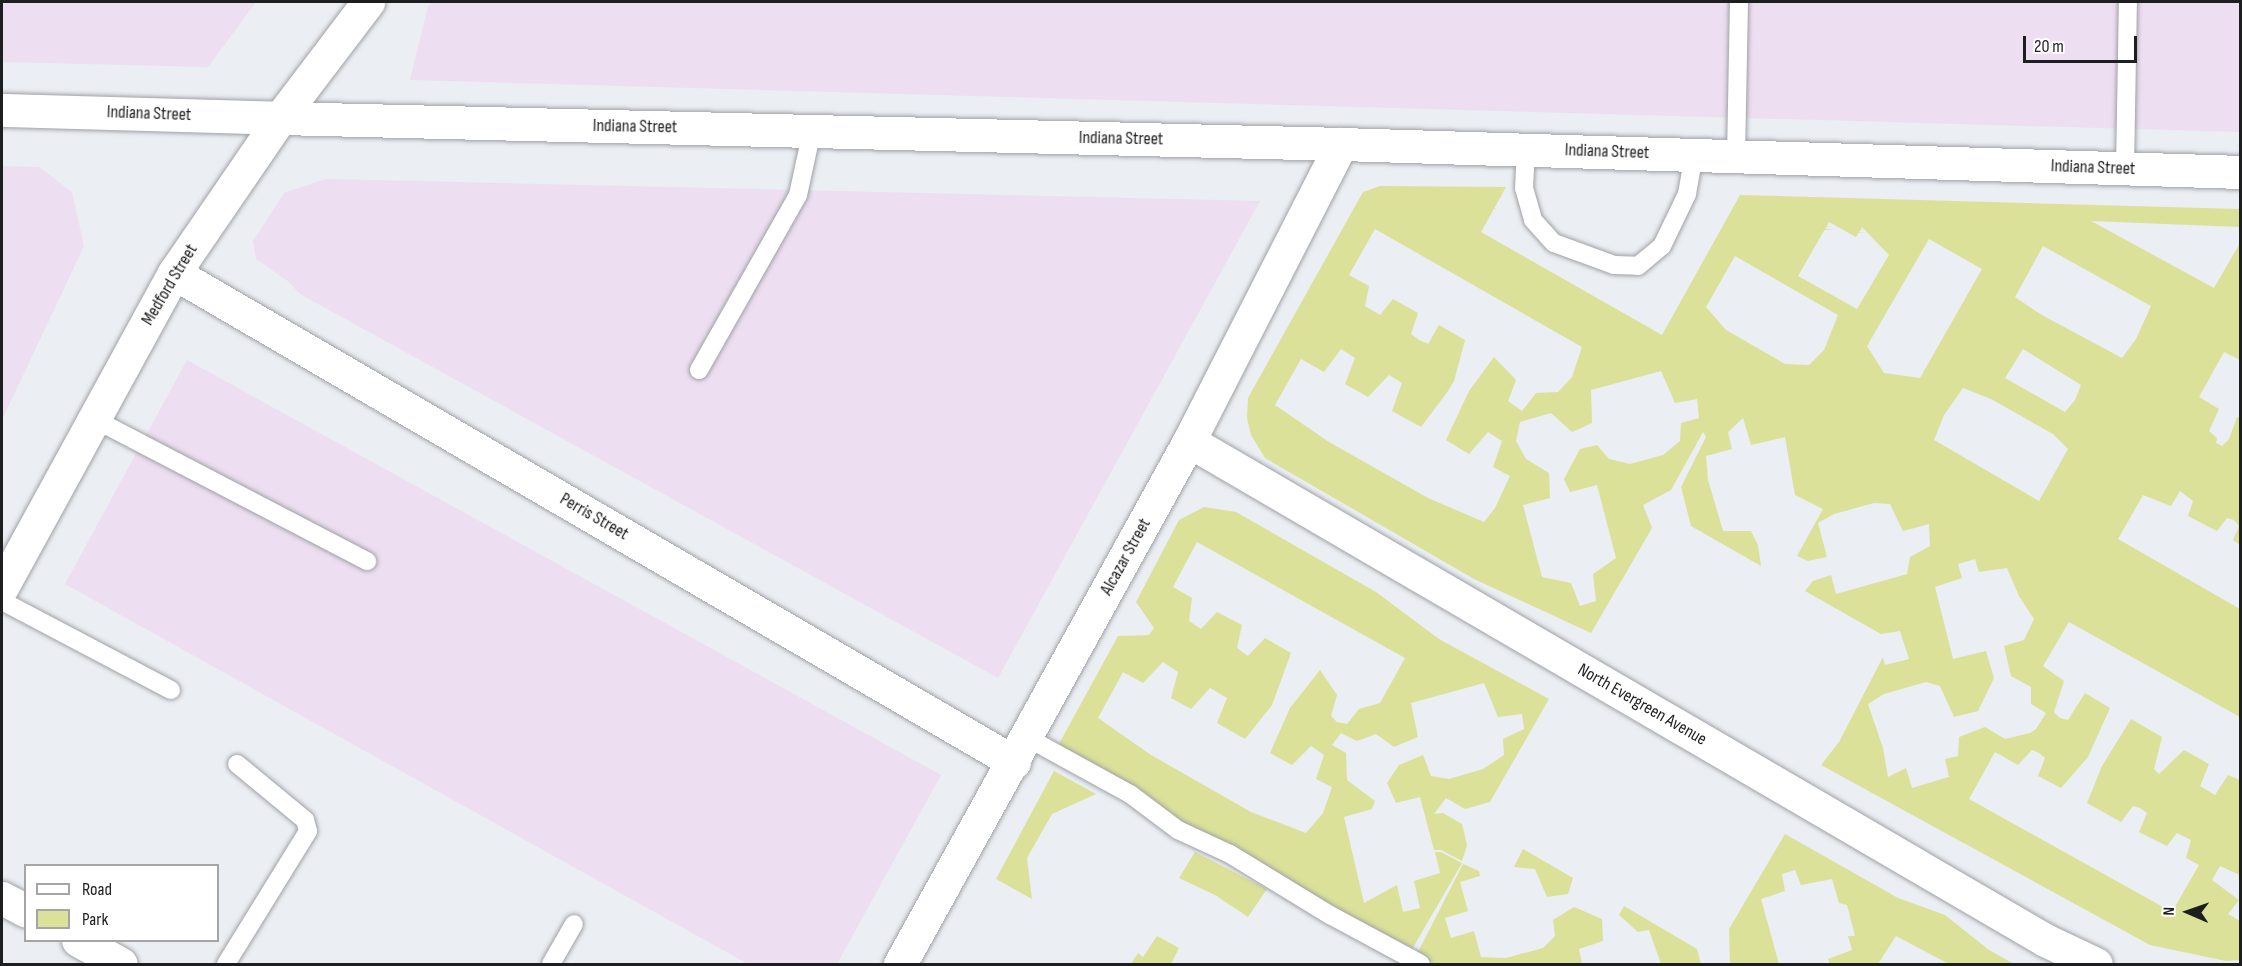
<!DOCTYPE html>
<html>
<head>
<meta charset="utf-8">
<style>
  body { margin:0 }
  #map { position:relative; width:2242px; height:966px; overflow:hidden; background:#ebeef3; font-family:"Sofia Sans Condensed",sans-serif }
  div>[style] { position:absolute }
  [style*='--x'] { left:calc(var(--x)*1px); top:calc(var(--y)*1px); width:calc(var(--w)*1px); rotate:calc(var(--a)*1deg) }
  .industrial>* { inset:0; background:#eddef1 }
  .green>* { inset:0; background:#dbe199 }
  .roads { filter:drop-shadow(0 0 2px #9fa1a5) drop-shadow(0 0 2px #9fa1a5) }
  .service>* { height:18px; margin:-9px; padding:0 9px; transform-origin:9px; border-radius:9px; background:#fff }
  .minor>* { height:33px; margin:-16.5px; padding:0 16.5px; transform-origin:16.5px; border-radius:16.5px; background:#fff }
  .tertiary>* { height:33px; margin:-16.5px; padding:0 16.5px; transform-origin:16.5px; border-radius:16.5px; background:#fff }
  .secondary>* { height:33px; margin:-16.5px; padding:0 16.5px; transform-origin:16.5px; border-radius:16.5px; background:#fff }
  span { translate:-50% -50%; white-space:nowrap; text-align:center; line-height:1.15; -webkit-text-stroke:4.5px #fff; paint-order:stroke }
  .street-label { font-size:18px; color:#1d1e20 }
  .frame { position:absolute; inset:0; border:3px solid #1d1e20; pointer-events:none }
  .legend { position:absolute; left:24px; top:864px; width:195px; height:78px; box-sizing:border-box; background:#fff; border:2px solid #a5a5a6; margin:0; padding:8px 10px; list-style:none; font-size:18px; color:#1d1e20 }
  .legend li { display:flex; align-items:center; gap:12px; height:30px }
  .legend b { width:30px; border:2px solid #a5a5a6 }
  .north { position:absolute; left:2158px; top:882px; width:60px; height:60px; -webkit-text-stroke:4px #fff; paint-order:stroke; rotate:272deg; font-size:16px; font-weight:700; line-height:24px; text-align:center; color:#1d1e20 }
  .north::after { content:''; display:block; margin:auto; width:21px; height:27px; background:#1d1e20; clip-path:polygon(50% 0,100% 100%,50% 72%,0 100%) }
  .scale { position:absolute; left:2023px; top:36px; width:114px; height:27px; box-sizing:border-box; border:3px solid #1d1e20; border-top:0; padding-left:8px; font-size:18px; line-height:21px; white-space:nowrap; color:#1d1e20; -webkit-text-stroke:4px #fff; paint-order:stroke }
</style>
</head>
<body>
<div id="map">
  <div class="industrial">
    <i style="clip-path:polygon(2px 2px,256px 2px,208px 67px,2px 62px)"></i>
    <i style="clip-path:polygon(432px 2px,2240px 2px,2240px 132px,410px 80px,428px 6px)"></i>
    <i style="clip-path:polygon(2px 166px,39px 167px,72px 192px,84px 246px,2px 420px)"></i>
    <i style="clip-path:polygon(326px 179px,1260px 201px,998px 678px,300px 294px,289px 282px,256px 259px,253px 241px,284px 193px)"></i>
    <i style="clip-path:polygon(187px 360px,941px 775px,837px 964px,748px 964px,65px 584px)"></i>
  </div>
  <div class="green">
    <i style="clip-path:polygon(evenodd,1380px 186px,1506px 187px,1481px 232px,1662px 335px,1740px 195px,2240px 209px,2240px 227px,2091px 221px,2214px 288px,2240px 243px,2240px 360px,2224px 352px,2199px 397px,2219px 409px,2209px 431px,2217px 438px,2216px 443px,2222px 446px,2229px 439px,2237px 417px,2240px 418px,2240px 545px,2233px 540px,2239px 526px,2234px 520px,2227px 518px,2217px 531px,2188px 516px,2193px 501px,2180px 491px,2171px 506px,2143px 495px,2118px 539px,2240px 609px,2240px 717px,2069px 622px,2043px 666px,2064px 681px,2054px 712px,2060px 718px,2068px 720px,2085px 693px,2110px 708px,2088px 757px,2061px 788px,2038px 776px,2045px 758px,2039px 753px,2032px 750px,2018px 765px,1995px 752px,1969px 799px,2172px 912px,2199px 865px,2186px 858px,2191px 840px,2177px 833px,2167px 846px,2139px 832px,2147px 813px,2140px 808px,2133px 806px,2121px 822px,2087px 803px,2102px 766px,2131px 719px,2162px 737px,2154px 769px,2159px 774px,2184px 750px,2209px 764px,2200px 786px,2215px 795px,2228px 775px,2240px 780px,2240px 875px,2220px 866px,2212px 880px,2239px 900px,2228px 914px,2240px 921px,2240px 960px,2226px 961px,2150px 945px,1821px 765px,1839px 742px,1883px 657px,1885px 665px,1909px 659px,1900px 631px,1881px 634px,1805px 591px,1813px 581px,1831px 575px,1836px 594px,1907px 574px,1910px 557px,1930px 546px,1929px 524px,1903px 531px,1890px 504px,1874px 503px,1834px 514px,1818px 523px,1827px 557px,1808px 561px,1797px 556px,1823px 509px,1795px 495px,1785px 437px,1751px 445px,1743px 418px,1728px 432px,1732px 449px,1706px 456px,1708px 480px,1723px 531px,1751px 531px,1758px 545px,1761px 566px,1691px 526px,1681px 487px,1706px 437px,1703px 432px,1671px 490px,1643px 505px,1652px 528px,1591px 633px,1474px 579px,1265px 458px,1251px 435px,1247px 418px,1248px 398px,1363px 192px,1380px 186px,1829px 222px,1856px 237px,1862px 227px,1889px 255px,1857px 309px,1798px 276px,1829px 222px,1380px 186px,1375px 229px,1582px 347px,1572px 377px,1558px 392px,1536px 393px,1522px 411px,1508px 401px,1516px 380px,1494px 357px,1469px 391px,1446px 440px,1469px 454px,1488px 432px,1502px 441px,1493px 467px,1510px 476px,1495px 508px,1484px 522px,1428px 498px,1329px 442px,1275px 405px,1301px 359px,1324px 372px,1341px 349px,1355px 358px,1345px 384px,1368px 397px,1389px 375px,1402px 383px,1392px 411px,1421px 427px,1448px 391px,1454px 381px,1465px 340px,1439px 325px,1428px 344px,1419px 340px,1411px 334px,1418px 313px,1393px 299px,1380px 315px,1365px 306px,1369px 286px,1349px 275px,1375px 229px,1380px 186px,1929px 239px,1982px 269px,1920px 378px,1884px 373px,1867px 346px,1929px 239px,1380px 186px,2043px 246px,2151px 306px,2136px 339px,2122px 358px,2040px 314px,2015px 297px,2043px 246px,1380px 186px,1735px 256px,1838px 315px,1824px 350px,1809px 365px,1785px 364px,1726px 330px,1706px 307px,1735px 256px,1380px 186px,2023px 349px,2081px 385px,2075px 400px,2065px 412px,2005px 378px,2023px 349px,1380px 186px,1661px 371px,1675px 403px,1697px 399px,1699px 418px,1681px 423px,1680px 441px,1663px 455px,1630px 464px,1609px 459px,1597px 445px,1580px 449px,1564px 479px,1570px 492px,1597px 485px,1616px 558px,1593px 574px,1596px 601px,1580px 606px,1571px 583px,1542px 577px,1523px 505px,1550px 498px,1549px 473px,1526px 459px,1516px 441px,1520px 422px,1551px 413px,1572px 432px,1592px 423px,1591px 390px,1661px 371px,1380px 186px,1963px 388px,1991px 399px,2053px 434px,2068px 449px,2039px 501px,1934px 440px,1944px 415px,1963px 388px,1380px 186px,1975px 559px,1979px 572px,2007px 568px,2019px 596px,2034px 619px,2024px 640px,2004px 646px,2011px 676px,2031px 687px,2031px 704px,2046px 713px,2036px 729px,2030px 733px,2005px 739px,1985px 727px,1959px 737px,1958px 756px,1945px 759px,1949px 777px,1912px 788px,1906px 768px,1888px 777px,1883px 748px,1868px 704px,1884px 694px,1926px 682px,1940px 686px,1954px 717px,1978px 711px,1994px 678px,1986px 651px,1953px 659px,1935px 587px,1962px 578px,1958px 564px,1975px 559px)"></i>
    <i style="clip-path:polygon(evenodd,1204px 507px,1236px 512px,1376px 592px,1439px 639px,1549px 699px,1490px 802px,1465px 809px,1446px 798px,1434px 814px,1443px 813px,1462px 824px,1467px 845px,1462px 861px,1441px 850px,1434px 850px,1420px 797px,1396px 803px,1387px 783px,1399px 765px,1423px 755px,1431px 776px,1449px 779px,1483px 769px,1504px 755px,1503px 739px,1524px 729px,1522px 714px,1498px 717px,1484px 683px,1411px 703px,1418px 737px,1394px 747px,1376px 734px,1357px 741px,1341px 733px,1332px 745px,1346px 753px,1347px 780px,1375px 801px,1372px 809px,1344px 817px,1364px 903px,1397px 885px,1403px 912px,1420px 908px,1414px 881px,1440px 873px,1435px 852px,1441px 852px,1462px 863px,1411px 951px,1054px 753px,1118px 636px,1149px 635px,1154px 628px,1136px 602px,1179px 520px,1204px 507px,1197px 542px,1405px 658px,1380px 703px,1359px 709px,1347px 724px,1337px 722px,1331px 716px,1337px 695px,1320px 670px,1290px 708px,1270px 753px,1292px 765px,1311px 746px,1324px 755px,1316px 779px,1332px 787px,1323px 813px,1306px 833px,1251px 812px,1151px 755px,1098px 718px,1123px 672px,1143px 683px,1163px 662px,1178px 672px,1171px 698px,1191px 709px,1210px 688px,1227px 698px,1217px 723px,1245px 739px,1272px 705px,1291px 653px,1265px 638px,1248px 656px,1237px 648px,1242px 625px,1217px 612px,1201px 629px,1189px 621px,1192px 598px,1173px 587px,1197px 542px)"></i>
    <i style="clip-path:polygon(1054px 771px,1096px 794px,1052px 814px,1027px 858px,1032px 899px,996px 879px)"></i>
    <i style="clip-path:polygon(1785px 834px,1898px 898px,1945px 915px,1989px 950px,2014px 964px,1949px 964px,1896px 936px,1878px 964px,1830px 964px,1828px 959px,1852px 950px,1848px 936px,1855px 936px,1847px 905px,1839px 903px,1832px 879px,1801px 885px,1795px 870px,1782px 874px,1785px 891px,1761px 899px,1779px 964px,1730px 964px,1729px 929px)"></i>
    <i style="clip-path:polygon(1523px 849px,1573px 878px,1568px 894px,1547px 897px,1535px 869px,1514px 867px)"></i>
    <i style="clip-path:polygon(1195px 852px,1267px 889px,1248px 917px,1215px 895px,1179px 878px)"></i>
    <i style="clip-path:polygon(1463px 864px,1479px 871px,1480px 876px,1460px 882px,1468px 911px,1445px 918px,1451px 938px,1474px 931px,1481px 957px,1506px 958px,1543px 948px,1555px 936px,1553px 920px,1574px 907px,1602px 919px,1603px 941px,1579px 949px,1582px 964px,1434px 964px,1417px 954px)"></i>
    <i style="clip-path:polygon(1624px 906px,1697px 949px,1701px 964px,1661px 964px,1649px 930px,1638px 932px,1619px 915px)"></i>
    <i style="clip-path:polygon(1157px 936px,1179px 948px,1171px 964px,1131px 964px,1138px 953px,1143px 957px)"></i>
  </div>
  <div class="roads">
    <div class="service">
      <i style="--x:1526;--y:150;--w:38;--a:93"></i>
      <i style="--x:1524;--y:188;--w:33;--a:74"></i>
      <i style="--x:1533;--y:220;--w:31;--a:48"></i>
      <i style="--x:1554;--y:243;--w:64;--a:20.1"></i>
      <i style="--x:1614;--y:265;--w:24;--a:2"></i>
      <i style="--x:1638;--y:266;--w:31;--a:-40"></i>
      <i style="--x:1662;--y:246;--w:58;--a:-64.3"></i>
      <i style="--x:1687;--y:194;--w:40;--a:-80"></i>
      <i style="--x:1736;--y:157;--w:155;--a:-88.9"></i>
      <i style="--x:2125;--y:169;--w:167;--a:-89"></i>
      <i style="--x:699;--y:370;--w:201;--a:-60.5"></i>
      <i style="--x:798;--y:195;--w:66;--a:-77.7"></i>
      <i style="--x:94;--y:419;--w:308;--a:27.5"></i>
      <i style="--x:2;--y:601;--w:191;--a:27.8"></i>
      <i style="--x:1028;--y:738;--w:116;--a:28.8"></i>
      <i style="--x:1130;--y:794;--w:60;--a:36.9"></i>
      <i style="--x:1178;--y:830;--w:57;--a:24.8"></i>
      <i style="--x:1230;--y:854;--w:117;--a:31.4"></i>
      <i style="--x:1330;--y:915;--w:103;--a:28.3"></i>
      <i style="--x:226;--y:964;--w:156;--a:-58.3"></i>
      <i style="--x:308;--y:831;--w:11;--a:-105"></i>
      <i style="--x:305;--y:820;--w:88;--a:-140.5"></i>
      <i style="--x:551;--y:964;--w:46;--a:-60.1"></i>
    </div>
    <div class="minor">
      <i style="--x:2;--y:110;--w:278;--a:1.6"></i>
      <i style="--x:1341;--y:144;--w:899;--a:1.78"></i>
      <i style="--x:174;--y:273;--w:972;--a:30.21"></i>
      <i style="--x:1189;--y:441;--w:991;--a:30.24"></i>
      <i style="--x:2045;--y:940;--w:56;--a:25.2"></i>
      <i style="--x:2;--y:898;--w:27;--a:28"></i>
      <i style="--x:78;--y:940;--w:49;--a:29.2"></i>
    </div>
    <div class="tertiary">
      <i style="--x:280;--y:118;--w:1061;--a:1.4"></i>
      <i style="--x:1341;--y:144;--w:334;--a:117.1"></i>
      <i style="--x:1189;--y:441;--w:598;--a:118.92"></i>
    </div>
    <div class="secondary">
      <i style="--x:2;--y:587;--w:358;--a:-61.3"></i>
      <i style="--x:174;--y:273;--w:188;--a:-55.6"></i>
      <i style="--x:280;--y:118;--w:146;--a:-52.8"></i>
    </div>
  </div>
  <div class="street-label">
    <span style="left:149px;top:114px;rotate:2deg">Indiana Street</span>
    <span style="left:635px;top:127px;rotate:1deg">Indiana Street</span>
    <span style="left:1121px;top:139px;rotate:1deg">Indiana Street</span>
    <span style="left:1607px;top:152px;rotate:2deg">Indiana Street</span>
    <span style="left:2093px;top:168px;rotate:2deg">Indiana Street</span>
    <span style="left:170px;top:285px;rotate:-59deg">Medford Street</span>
    <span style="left:594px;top:517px;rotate:30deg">Perris Street</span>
    <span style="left:1126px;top:557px;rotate:-61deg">Alcazar Street</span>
    <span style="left:1642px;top:705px;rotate:30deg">North Evergreen Avenue</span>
  </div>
  <div class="frame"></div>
  <ul class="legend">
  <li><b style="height:8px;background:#fff"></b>Road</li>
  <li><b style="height:16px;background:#dbe199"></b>Park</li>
  </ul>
  <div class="north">N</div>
  <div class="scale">20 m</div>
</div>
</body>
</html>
